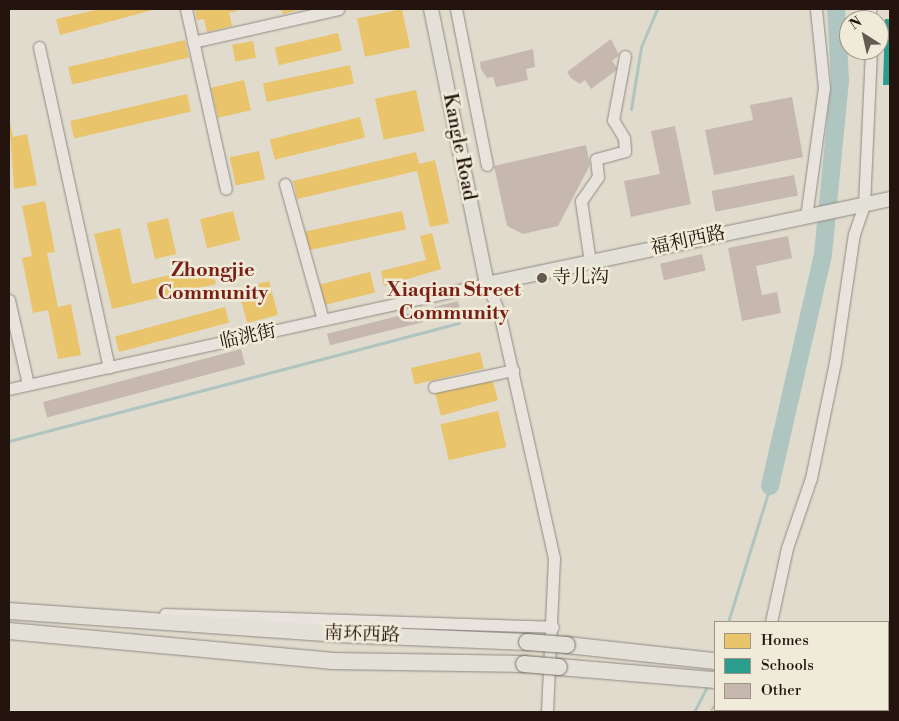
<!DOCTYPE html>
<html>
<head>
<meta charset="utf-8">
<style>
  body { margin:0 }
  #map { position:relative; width:899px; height:721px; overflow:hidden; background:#e0dbcd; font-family:"Libre Bodoni","Noto Serif SC",serif }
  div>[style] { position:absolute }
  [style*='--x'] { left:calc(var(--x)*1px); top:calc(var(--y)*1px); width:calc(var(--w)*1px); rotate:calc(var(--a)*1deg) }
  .homes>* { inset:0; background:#e9c46a; transform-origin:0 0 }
  .schools>* { inset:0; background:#2a9d8f }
  .stream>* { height:3px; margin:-1.5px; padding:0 1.5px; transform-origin:1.5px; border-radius:1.5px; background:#aec5c0 }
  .river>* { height:18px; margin:-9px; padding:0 9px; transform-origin:9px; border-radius:9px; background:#aec5c0 }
  .building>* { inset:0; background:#c7b8af; transform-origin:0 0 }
  .roads { filter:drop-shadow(0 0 1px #8f8a82) drop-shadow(0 0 1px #8f8a82) }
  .minor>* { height:11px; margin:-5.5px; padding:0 5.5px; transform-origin:5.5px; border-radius:5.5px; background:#e8e4dd }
  .major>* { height:14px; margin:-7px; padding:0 7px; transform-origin:7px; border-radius:7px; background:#e3e0d8 }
  .highway>* { height:16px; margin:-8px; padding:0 8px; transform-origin:8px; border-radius:8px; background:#e3e0d8 }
  .bridges { filter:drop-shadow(0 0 1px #746f68) drop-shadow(0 0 1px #746f68) }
  .highway-bridge>* { height:16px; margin:-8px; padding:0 8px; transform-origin:8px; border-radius:8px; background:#e3e0d8 }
  .dots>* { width:14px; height:14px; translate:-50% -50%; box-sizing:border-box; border:2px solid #f0ead9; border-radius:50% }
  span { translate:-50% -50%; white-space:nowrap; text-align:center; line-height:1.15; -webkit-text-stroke:5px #f0ead9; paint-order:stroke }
  .street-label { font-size:19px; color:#23140e }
  .poi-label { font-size:19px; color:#23140e }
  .left { translate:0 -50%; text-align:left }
  .neighbourhood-label { font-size:20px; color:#7a1f14; font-weight:700 }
  .frame { position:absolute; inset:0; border:10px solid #23140e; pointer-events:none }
  .legend { position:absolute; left:714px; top:621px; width:175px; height:90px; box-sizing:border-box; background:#f0ead9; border:1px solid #9e9488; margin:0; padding:6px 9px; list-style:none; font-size:15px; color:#23140e }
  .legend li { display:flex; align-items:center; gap:10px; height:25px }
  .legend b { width:25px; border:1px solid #9e9488 }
  .north { position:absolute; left:839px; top:10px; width:50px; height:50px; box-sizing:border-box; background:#f0ead9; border:1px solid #9e9488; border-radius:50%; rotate:325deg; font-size:14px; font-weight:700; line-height:20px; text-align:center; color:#23140e }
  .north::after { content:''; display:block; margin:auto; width:18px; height:22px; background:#655a51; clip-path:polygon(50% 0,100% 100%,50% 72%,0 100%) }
</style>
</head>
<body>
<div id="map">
  <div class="homes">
    <i style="clip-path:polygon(100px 9px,156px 9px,60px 35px,56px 19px)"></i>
    <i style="clip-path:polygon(195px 9px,236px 9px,237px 11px,229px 13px,232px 26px,207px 32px,204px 19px,197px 20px)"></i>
    <i style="clip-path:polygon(281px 9px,302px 9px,283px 14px)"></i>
    <i style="left:402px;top:9px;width:39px;height:46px;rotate:78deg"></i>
    <i style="left:338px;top:33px;width:18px;height:65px;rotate:77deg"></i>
    <i style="left:185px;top:40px;width:18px;height:120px;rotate:77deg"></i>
    <i style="left:253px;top:41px;width:17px;height:21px;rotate:80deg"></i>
    <i style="left:350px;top:65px;width:19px;height:89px;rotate:78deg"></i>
    <i style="left:244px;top:80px;width:31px;height:34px;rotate:77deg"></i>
    <i style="left:416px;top:90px;width:42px;height:42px;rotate:78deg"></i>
    <i style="left:187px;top:94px;width:18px;height:120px;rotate:77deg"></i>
    <i style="left:360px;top:117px;width:21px;height:93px;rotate:76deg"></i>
    <i style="clip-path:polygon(9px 118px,13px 137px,27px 134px,37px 185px,14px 189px)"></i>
    <i style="left:259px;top:151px;width:29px;height:30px;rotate:78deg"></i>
    <i style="clip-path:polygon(416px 152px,419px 164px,435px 160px,449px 223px,430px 227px,417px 171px,297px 199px,293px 181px)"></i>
    <i style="clip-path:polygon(45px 201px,55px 252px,47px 253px,58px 307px,71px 304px,81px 355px,58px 359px,48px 310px,33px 313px,22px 258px,32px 256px,22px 206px)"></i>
    <i style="left:233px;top:211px;width:30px;height:34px;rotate:76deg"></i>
    <i style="left:402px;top:211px;width:19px;height:99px;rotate:78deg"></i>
    <i style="left:168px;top:218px;width:37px;height:22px;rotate:77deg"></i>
    <i style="clip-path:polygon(120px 228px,132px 284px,211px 265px,216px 284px,112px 309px,94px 234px)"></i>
    <i style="clip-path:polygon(432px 233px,441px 269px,384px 286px,381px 271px,426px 260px,420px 236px)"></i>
    <i style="left:370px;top:272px;width:21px;height:52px;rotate:76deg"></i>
    <i style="left:269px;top:281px;width:35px;height:32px;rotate:75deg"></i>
    <i style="left:225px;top:307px;width:16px;height:114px;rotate:75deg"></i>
    <i style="left:480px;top:352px;width:17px;height:71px;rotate:77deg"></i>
    <i style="left:492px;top:378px;width:23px;height:59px;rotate:75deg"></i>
    <i style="left:498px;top:411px;width:37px;height:59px;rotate:77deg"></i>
  </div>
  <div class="schools">
    <i style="clip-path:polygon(885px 19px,890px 19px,890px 85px,883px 85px)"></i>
  </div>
  <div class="stream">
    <i style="--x:631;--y:109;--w:63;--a:-80.8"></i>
    <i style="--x:641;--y:47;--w:41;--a:-67.2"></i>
    <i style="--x:9;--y:441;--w:465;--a:-14.7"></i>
    <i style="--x:728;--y:622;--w:142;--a:-72.8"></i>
    <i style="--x:694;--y:712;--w:31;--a:-63"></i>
  </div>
  <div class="river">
    <i style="--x:770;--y:486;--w:238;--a:-77.1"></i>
    <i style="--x:823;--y:254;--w:175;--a:-84.4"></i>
    <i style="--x:840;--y:80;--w:71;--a:-93.2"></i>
  </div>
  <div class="building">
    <i style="clip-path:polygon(611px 39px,619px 55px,612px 61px,618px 69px,591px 89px,585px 80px,580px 84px,571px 78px,567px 72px)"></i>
    <i style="clip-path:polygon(533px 49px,535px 67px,526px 69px,528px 80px,496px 87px,493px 77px,487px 78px,481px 69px,480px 62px)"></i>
    <i style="clip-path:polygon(792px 97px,803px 157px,714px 175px,705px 130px,753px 120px,750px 105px)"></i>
    <i style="clip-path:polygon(675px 126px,691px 204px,631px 217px,624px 181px,660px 174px,651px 131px)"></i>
    <i style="clip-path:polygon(586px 145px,590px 165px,558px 226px,523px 234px,507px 226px,494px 166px)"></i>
    <i style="left:794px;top:175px;width:21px;height:84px;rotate:79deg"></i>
    <i style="clip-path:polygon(788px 236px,792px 258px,756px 266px,762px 295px,777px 292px,781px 313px,742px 321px,728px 248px)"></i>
    <i style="left:702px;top:254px;width:17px;height:43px;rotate:77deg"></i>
    <i style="left:458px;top:301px;width:12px;height:135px;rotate:76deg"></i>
    <i style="left:241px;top:349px;width:16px;height:205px;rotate:75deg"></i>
  </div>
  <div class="roads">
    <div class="minor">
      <i style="--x:186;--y:9;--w:184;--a:77.5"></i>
      <i style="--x:456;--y:9;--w:159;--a:78.8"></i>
      <i style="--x:870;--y:9;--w:11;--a:90"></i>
      <i style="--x:193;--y:42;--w:149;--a:-12.8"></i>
      <i style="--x:39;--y:47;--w:328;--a:77.7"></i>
      <i style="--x:285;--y:184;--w:141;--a:74.4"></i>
      <i style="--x:806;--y:217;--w:130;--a:-82.1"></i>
      <i style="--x:824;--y:88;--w:79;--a:-95.8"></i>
      <i style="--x:590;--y:262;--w:62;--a:-98.4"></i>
      <i style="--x:581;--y:201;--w:29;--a:-55"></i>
      <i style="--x:598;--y:177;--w:18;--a:-96"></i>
      <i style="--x:596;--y:159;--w:30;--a:-15"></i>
      <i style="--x:625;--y:151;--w:13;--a:-94"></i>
      <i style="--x:624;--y:138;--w:21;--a:-121"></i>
      <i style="--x:613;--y:120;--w:65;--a:-79.4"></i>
      <i style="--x:9;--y:300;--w:86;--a:77.3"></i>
      <i style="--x:434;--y:387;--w:81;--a:-12.1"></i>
      <i style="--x:9;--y:389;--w:489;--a:-12.4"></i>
      <i style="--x:487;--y:284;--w:30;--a:67"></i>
      <i style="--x:499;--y:312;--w:252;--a:77.4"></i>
      <i style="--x:554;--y:558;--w:154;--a:92.6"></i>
      <i style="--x:165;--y:614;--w:388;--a:1.9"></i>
      <i style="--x:771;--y:622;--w:76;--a:-77.8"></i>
      <i style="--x:787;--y:548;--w:74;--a:-71.1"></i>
      <i style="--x:811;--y:478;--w:118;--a:-78.3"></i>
      <i style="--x:835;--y:362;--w:129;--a:-81.6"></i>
      <i style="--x:854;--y:234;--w:31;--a:-71"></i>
      <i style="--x:864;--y:205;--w:155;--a:-87.4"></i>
      <i style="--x:888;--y:638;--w:2;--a:0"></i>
      <i style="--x:717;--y:712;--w:2;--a:-63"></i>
    </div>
    <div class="major">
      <i style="--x:431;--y:9;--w:281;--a:78.5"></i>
      <i style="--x:487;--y:284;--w:412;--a:-11.9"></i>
    </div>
    <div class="highway">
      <i style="--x:9;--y:611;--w:327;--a:4"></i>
      <i style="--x:335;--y:634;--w:192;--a:2.4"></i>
      <i style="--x:9;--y:631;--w:323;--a:5.3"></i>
      <i style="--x:331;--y:661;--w:193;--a:0.9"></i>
      <i style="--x:567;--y:645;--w:149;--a:6.2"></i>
      <i style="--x:559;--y:667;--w:157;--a:4.8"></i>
      <i style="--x:888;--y:674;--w:2;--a:0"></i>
      <i style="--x:888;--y:691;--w:2;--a:0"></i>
    </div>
  </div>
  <div class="bridges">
    <div class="highway-bridge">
      <i style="--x:527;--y:642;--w:40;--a:4.3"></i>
      <i style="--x:524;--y:664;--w:35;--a:5"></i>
    </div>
  </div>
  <div class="dots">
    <i style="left:542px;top:278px;background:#655a51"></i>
  </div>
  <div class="street-label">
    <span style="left:459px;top:147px;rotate:79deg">Kangle Road</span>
    <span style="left:688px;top:241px;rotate:-12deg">福利西路</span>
    <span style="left:248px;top:337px;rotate:-12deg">临洮街</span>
    <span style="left:362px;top:635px;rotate:2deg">南环西路</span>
  </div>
  <div class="poi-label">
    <span class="left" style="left:552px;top:278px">寺儿沟</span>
  </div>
  <div class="neighbourhood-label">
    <span style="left:213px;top:282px">Zhongjie<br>Community</span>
    <span style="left:454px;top:302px">Xiaqian Street<br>Community</span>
  </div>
  <div class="frame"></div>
  <ul class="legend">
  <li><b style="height:14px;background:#e9c46a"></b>Homes</li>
  <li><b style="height:14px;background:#2a9d8f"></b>Schools</li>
  <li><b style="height:14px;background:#c7b8af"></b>Other</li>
  </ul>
  <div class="north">N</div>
</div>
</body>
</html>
